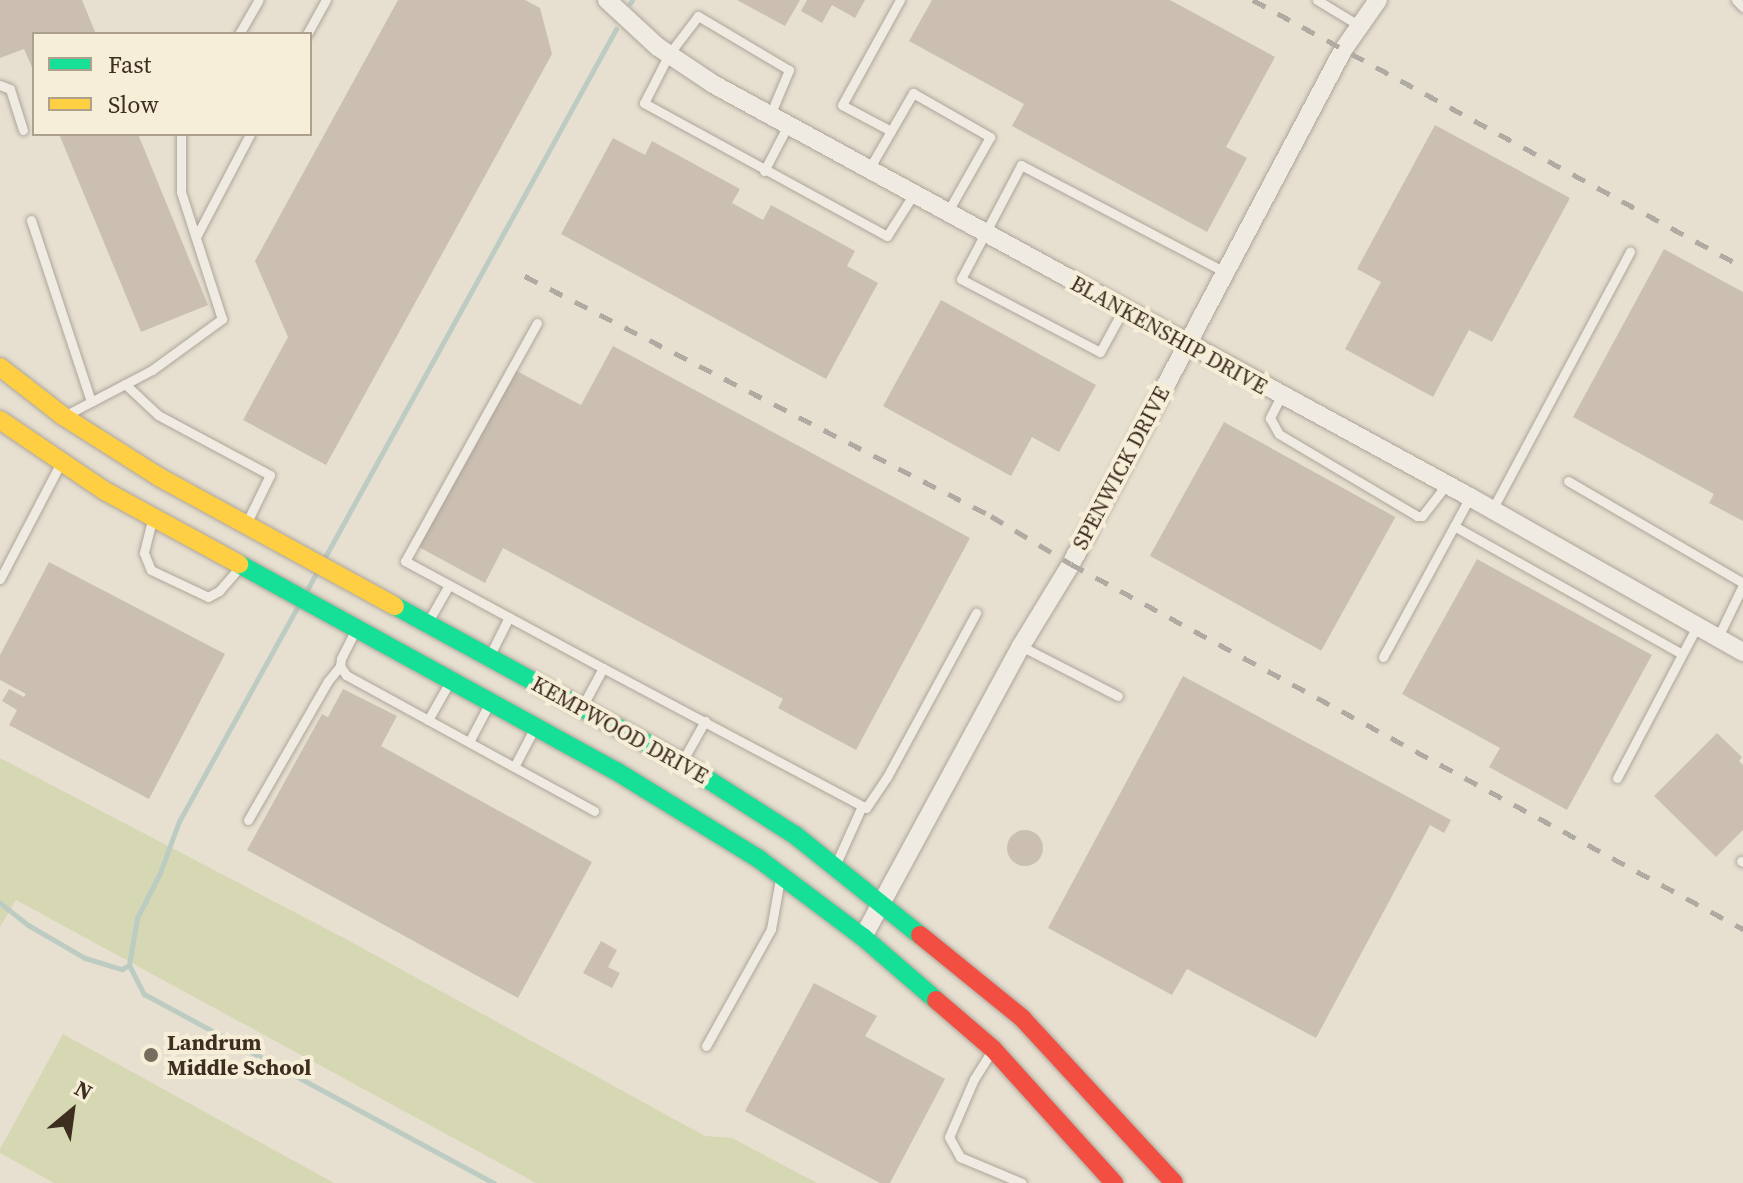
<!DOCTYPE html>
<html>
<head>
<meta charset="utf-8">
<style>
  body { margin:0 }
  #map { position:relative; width:1743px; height:1183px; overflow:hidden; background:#e7e0d1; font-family:"Source Serif 4",serif }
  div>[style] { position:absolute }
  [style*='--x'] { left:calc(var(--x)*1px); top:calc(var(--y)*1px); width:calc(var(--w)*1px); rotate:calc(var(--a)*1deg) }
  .green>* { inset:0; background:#d6d7b3 }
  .stream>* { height:5px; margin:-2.5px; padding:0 2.5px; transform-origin:2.5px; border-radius:2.5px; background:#bcccc2 }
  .building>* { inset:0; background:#cbbfb2; transform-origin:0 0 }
  .round { border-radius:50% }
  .roads { filter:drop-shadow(0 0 2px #ada599) drop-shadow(0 0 2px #ada599) }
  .lane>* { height:9px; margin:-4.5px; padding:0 4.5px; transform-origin:4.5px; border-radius:4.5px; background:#efebe3 }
  .street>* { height:18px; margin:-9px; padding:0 9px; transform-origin:9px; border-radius:9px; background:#efebe3 }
  .fast>* { height:18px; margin:-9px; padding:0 9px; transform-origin:9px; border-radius:9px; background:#16e098 }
  .slow>* { height:18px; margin:-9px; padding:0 9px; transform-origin:9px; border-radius:9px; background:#ffcf43 }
  .jam>* { height:18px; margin:-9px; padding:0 9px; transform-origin:9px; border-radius:9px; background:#f24e42 }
  .rail>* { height:5px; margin-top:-2.5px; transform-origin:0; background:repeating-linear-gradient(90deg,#afaaa2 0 14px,transparent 0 28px) }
  .dots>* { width:22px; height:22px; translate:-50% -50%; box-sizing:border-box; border:4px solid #f7eed8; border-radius:50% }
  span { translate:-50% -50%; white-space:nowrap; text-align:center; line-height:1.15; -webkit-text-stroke:8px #f7eed8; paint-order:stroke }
  .street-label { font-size:22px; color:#3d2e20 }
  .poi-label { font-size:22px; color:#3d2e20; font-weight:700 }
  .left { translate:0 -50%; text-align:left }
  .legend { position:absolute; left:32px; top:32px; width:280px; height:104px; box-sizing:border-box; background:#f7eed8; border:2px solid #ada18e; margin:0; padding:10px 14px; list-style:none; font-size:24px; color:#3d2e20 }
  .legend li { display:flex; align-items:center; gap:16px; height:40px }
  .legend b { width:40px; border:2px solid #ada18e }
  .north { position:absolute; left:32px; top:1071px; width:80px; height:80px; -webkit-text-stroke:6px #f7eed8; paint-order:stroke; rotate:29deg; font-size:22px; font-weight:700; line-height:32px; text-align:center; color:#3d2e20 }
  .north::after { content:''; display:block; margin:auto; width:28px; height:36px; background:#3d2e20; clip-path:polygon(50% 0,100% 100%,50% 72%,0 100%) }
</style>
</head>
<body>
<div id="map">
  <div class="green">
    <i style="clip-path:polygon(0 758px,344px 938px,705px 1136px,732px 1138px,817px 1183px,536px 1183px,16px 900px,0 927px)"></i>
    <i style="clip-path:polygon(63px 1034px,334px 1183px,54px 1183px,0 1153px,0 1149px)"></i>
  </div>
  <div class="stream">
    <i style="--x:630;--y:3;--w:4;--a:-56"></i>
    <i style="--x:325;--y:557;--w:603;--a:-61.14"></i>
    <i style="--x:306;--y:592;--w:21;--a:-62"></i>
    <i style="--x:299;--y:604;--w:248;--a:118.9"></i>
    <i style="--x:179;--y:821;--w:55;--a:110.1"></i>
    <i style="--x:160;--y:873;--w:51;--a:117.1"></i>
    <i style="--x:137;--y:918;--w:48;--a:99.7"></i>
    <i style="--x:129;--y:965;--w:33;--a:63"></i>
    <i style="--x:144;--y:994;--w:398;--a:28.4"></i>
    <i style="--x:0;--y:903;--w:36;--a:38"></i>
    <i style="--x:28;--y:925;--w:66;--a:30.1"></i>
    <i style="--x:85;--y:958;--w:39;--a:17"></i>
    <i style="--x:122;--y:969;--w:8;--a:-30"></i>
  </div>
  <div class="building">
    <i style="clip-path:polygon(0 0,82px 0,96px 34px,34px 34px,34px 72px,24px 49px,0 58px)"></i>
    <i style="clip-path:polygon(398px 0,525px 0,540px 8px,552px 54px,326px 465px,243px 420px,288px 337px,255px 261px)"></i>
    <i style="clip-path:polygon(737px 0,800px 0,785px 26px)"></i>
    <i style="clip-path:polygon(807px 0,865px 0,855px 18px,832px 5px,822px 23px,801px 11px)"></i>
    <i style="clip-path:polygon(932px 0,1170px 0,1275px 57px,1226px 147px,1247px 158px,1207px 232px,1012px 126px,1024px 104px,909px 41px)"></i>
    <i style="clip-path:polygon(1435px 125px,1570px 198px,1492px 342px,1469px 330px,1433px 397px,1345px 349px,1381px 282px,1357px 269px)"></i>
    <i style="clip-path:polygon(59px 134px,138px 134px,208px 305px,141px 332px)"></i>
    <i style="clip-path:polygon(613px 138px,645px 155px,652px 141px,740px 189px,732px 203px,763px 220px,771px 205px,855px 251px,847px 266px,878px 283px,826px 379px,561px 234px)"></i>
    <i style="clip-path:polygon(1664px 249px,1743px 292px,1743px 521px,1709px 503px,1714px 494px,1573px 417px)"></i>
    <i style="clip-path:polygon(941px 300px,1096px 385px,1059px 452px,1032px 437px,1011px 476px,883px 406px)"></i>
    <i style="clip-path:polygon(613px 346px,970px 538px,856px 750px,778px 708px,783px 699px,503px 548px,485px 583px,417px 546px,513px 369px,581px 405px)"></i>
    <i style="left:1224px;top:422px;width:196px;height:153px;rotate:29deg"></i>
    <i style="clip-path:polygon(1477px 559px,1652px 655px,1567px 810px,1489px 767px,1500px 748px,1402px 694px)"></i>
    <i style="clip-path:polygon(49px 562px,225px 654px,149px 799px,9px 725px,17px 710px,2px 701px,9px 689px,24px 697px,26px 694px,0 680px,0 655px)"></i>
    <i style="clip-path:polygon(1183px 676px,1451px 820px,1444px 833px,1430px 825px,1316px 1038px,1187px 969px,1172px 995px,1048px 928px)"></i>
    <i style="clip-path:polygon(343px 689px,397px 716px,381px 746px,592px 862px,518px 998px,247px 850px,322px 714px,328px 717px)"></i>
    <i style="clip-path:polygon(1717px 733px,1742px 757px,1739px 761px,1743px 765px,1743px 830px,1716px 857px,1654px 796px)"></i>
    <i class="round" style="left:1007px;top:830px;width:36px;height:36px"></i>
    <i style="clip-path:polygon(601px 941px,617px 950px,608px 967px,620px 973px,612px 988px,583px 973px)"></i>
    <i style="clip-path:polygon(814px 983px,877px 1016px,865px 1036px,945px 1079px,890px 1183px,880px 1183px,745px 1111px)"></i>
  </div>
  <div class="roads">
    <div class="lane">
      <i style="--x:1317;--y:0;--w:50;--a:31.2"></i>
      <i style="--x:1736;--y:0;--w:10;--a:45"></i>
      <i style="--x:239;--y:34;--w:39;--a:-60"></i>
      <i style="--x:307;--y:34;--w:39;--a:-61"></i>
      <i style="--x:0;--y:85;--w:11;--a:22"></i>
      <i style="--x:10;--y:89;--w:43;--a:72.4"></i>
      <i style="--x:770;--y:115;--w:49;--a:-67.1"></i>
      <i style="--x:789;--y:70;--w:106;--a:-149.3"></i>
      <i style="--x:698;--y:16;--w:48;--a:127.3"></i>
      <i style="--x:669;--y:54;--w:55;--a:117"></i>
      <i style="--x:644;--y:103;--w:277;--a:28.7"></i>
      <i style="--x:887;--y:236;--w:49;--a:-57.6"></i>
      <i style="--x:891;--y:131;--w:55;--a:-152"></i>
      <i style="--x:842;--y:105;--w:120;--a:-61.1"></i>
      <i style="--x:869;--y:169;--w:88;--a:-59.9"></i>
      <i style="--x:913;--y:93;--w:89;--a:29.7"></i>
      <i style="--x:990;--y:137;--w:87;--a:119.5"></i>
      <i style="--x:764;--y:171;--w:52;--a:-62.4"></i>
      <i style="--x:31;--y:220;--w:191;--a:71.7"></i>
      <i style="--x:196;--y:237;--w:116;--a:-62.3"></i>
      <i style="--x:1123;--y:310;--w:48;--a:118.7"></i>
      <i style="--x:1100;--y:352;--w:157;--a:-152.3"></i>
      <i style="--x:961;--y:279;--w:129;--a:-62.2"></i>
      <i style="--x:1021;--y:165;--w:228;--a:27.7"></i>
      <i style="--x:537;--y:323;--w:272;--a:119"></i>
      <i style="--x:405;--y:561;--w:225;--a:28.4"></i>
      <i style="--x:125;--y:384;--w:45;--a:43.2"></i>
      <i style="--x:158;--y:415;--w:127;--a:28.2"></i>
      <i style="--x:270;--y:475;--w:52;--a:116.1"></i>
      <i style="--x:1281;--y:396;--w:25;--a:117"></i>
      <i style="--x:1270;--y:418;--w:18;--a:61"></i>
      <i style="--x:1279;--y:434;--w:161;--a:30.7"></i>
      <i style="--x:1417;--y:516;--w:5;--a:0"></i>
      <i style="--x:1422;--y:516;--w:39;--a:-52"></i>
      <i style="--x:66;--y:415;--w:97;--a:-27.6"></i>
      <i style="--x:152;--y:370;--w:87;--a:-36.1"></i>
      <i style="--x:222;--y:319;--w:133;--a:-107.9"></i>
      <i style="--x:181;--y:192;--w:58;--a:-90"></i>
      <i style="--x:1568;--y:481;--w:203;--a:30.2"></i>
      <i style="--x:1492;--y:510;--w:293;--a:-61.9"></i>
      <i style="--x:152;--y:520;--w:34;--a:104"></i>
      <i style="--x:144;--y:553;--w:18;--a:68"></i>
      <i style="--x:151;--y:570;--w:63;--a:25.3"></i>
      <i style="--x:208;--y:597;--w:13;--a:-29"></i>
      <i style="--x:219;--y:591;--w:32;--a:-49"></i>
      <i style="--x:1454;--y:526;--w:261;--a:29.3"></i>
      <i style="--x:0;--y:579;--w:130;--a:-62.4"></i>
      <i style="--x:429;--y:620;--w:40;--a:-60.3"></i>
      <i style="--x:355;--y:631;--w:31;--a:117"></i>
      <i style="--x:341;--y:659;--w:7;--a:98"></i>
      <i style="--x:340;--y:666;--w:11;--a:56"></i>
      <i style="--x:346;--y:675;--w:283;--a:28.7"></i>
      <i style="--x:1718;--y:637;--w:58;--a:-64.3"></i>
      <i style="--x:1021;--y:646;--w:109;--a:27.3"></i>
      <i style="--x:491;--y:653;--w:40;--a:-63.4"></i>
      <i style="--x:1383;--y:657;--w:182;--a:-61.5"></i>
      <i style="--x:583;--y:705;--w:42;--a:-61.6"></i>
      <i style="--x:603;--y:668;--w:298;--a:28"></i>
      <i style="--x:866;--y:808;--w:37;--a:-56"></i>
      <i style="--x:887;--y:777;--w:187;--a:-61.5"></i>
      <i style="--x:428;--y:720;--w:43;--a:-60.4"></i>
      <i style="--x:469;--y:742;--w:43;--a:-62.2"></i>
      <i style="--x:683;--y:760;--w:45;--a:-60.6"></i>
      <i style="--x:514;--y:767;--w:43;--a:-62.2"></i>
      <i style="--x:1617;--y:778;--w:172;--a:-62.2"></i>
      <i style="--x:248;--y:820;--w:160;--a:-60.1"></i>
      <i style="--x:328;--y:681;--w:19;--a:-51"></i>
      <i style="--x:1741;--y:861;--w:2;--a:27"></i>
      <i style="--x:835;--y:866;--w:66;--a:-65.8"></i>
      <i style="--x:706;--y:1046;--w:134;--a:-60.9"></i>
      <i style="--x:771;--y:929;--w:51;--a:-79.8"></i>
      <i style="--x:991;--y:1052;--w:32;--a:122"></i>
      <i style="--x:974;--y:1079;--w:63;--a:113.3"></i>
      <i style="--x:949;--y:1137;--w:23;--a:61"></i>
      <i style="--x:960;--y:1157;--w:67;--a:22.8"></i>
    </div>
    <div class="street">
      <i style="--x:607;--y:0;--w:69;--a:42.7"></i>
      <i style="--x:658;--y:47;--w:66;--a:33.9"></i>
      <i style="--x:713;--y:84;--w:862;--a:28.62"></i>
      <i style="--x:1470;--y:497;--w:314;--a:29.6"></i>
      <i style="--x:863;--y:937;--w:331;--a:-61.5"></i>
      <i style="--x:1021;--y:646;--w:96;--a:-58.6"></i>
      <i style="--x:1071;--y:564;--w:582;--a:-62.11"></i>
      <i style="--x:1343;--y:50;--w:61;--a:-55"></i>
    </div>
    <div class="fast">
      <i style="--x:239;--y:564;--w:430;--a:28.8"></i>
      <i style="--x:616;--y:771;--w:168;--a:31.6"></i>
      <i style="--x:759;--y:859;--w:130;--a:36.9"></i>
      <i style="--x:863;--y:937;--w:96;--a:40.8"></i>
      <i style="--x:395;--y:606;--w:320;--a:28.6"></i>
      <i style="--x:676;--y:759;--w:141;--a:32.6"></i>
      <i style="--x:795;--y:835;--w:160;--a:38.7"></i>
    </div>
    <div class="slow">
      <i style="--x:0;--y:367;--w:80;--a:37.9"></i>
      <i style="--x:63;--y:416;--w:114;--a:32.4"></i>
      <i style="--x:159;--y:477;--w:269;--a:28.7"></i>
      <i style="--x:0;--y:420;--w:127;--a:34.1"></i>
      <i style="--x:105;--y:491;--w:153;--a:28.6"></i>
    </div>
    <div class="jam">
      <i style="--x:920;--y:935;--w:132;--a:39.1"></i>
      <i style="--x:1022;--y:1018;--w:224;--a:47.3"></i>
      <i style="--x:936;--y:1000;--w:75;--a:40.7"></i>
      <i style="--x:993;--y:1049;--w:181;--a:47.9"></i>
    </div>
  </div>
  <div class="rail">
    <i style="--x:1253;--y:0;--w:558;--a:28.59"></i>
    <i style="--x:525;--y:276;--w:524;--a:27.25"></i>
    <i style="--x:991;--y:516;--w:93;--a:31"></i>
    <i style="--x:1071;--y:564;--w:765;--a:28.51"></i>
  </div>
  <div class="dots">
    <i style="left:151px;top:1055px;background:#786c5e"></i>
  </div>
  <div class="street-label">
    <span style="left:1169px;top:335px;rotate:29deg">BLANKENSHIP DRIVE</span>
    <span style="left:1121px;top:468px;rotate:-62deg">SPENWICK DRIVE</span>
    <span style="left:620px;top:730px;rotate:29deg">KEMPWOOD DRIVE</span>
  </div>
  <div class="poi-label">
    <span class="left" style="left:167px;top:1055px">Landrum<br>Middle School</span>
  </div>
  <ul class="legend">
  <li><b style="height:10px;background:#16e098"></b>Fast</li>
  <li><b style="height:10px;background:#ffcf43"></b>Slow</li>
  </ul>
  <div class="north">N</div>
</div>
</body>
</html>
